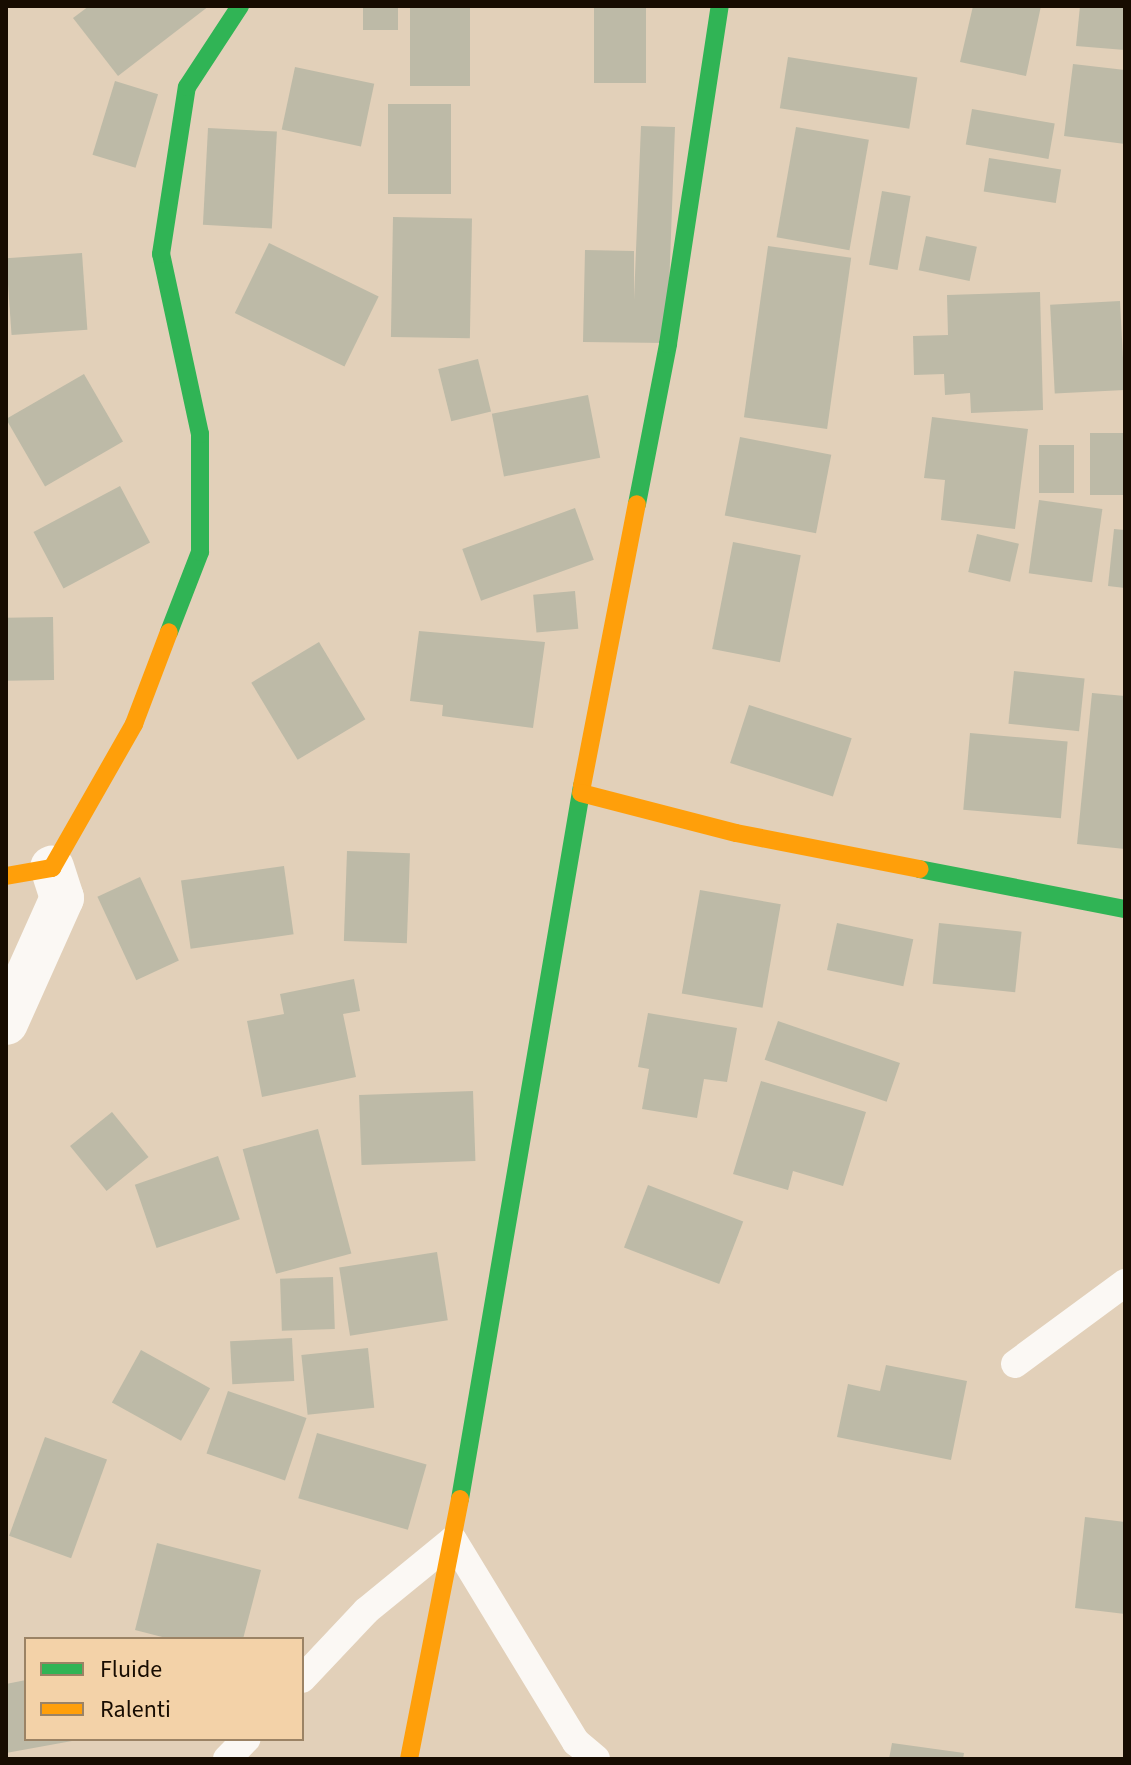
<!DOCTYPE html>
<html>
<head>
<meta charset="utf-8">
<style>
  body { margin:0 }
  #map { position:relative; width:1131px; height:1765px; overflow:hidden; background:#e2d0b9; font-family:"Source Sans 3",sans-serif }
  div>[style] { position:absolute }
  [style*='--x'] { left:calc(var(--x)*1px); top:calc(var(--y)*1px); width:calc(var(--w)*1px); rotate:calc(var(--a)*1deg) }
  .building>* { inset:0; background:#bdbaa7; transform-origin:0 0 }
  .lane>* { height:28px; margin:-14px; padding:0 14px; transform-origin:14px; border-radius:14px; background:#fbf8f4 }
  .street>* { height:44px; margin:-22px; padding:0 22px; transform-origin:22px; border-radius:22px; background:#fbf8f4 }
  .fast>* { height:18px; margin:-9px; padding:0 9px; transform-origin:9px; border-radius:9px; background:#30b455 }
  .slow>* { height:18px; margin:-9px; padding:0 9px; transform-origin:9px; border-radius:9px; background:#ff9f0a }
  span { translate:-50% -50%; white-space:nowrap; text-align:center; line-height:1.15; -webkit-text-stroke:8px #f3d2a8; paint-order:stroke }
  .frame { position:absolute; inset:0; border:8px solid #170c01; pointer-events:none }
  .legend { position:absolute; left:24px; top:1637px; width:280px; height:104px; box-sizing:border-box; background:#f3d2a8; border:2px solid #9b8365; margin:0; padding:10px 14px; list-style:none; font-size:24px; color:#170c01 }
  .legend li { display:flex; align-items:center; gap:16px; height:40px }
  .legend b { width:40px; border:2px solid #9b8365 }
</style>
</head>
<body>
<div id="map">
  <div class="building">
    <i style="clip-path:polygon(89px 6px,209px 6px,118px 76px,73px 18px)"></i>
    <i style="left:363px;top:6px;width:35px;height:24px"></i>
    <i style="left:410px;top:6px;width:60px;height:80px"></i>
    <i style="left:594px;top:6px;width:52px;height:77px"></i>
    <i style="clip-path:polygon(973px 6px,1041px 6px,1026px 76px,960px 62px)"></i>
    <i style="clip-path:polygon(1080px 6px,1125px 6px,1125px 50px,1076px 46px)"></i>
    <i style="left:788px;top:57px;width:131px;height:52px;rotate:9deg"></i>
    <i style="clip-path:polygon(1073px 64px,1125px 70px,1125px 144px,1064px 136px)"></i>
    <i style="left:295px;top:67px;width:81px;height:64px;rotate:12deg"></i>
    <i style="left:115px;top:81px;width:45px;height:77px;rotate:17deg"></i>
    <i style="left:388px;top:104px;width:63px;height:90px"></i>
    <i style="left:972px;top:109px;width:84px;height:36px;rotate:10deg"></i>
    <i style="clip-path:polygon(641px 126px,675px 127px,667px 343px,583px 342px,585px 250px,634px 251px,634px 300px)"></i>
    <i style="left:796px;top:127px;width:74px;height:112px;rotate:10deg"></i>
    <i style="left:208px;top:128px;width:69px;height:97px;rotate:3deg"></i>
    <i style="left:989px;top:158px;width:73px;height:34px;rotate:9deg"></i>
    <i style="left:882px;top:191px;width:29px;height:75px;rotate:10deg"></i>
    <i style="left:393px;top:217px;width:79px;height:120px;rotate:1deg"></i>
    <i style="left:926px;top:236px;width:52px;height:35px;rotate:12deg"></i>
    <i style="left:269px;top:243px;width:122px;height:78px;rotate:26deg"></i>
    <i style="left:768px;top:246px;width:84px;height:173px;rotate:8deg"></i>
    <i style="left:82px;top:253px;width:77px;height:76px;rotate:86deg"></i>
    <i style="clip-path:polygon(1040px 292px,1043px 410px,971px 413px,970px 393px,945px 395px,944px 374px,914px 375px,913px 336px,948px 335px,947px 295px)"></i>
    <i style="left:1120px;top:301px;width:89px;height:70px;rotate:87deg"></i>
    <i style="left:478px;top:359px;width:54px;height:41px;rotate:76deg"></i>
    <i style="left:84px;top:374px;width:78px;height:90px;rotate:60deg"></i>
    <i style="left:588px;top:395px;width:64px;height:98px;rotate:79deg"></i>
    <i style="clip-path:polygon(932px 417px,1028px 429px,1015px 529px,941px 520px,945px 480px,924px 478px)"></i>
    <i style="left:1090px;top:433px;width:35px;height:62px"></i>
    <i style="left:740px;top:437px;width:93px;height:80px;rotate:11deg"></i>
    <i style="left:1039px;top:445px;width:35px;height:48px"></i>
    <i style="left:120px;top:486px;width:64px;height:98px;rotate:62deg"></i>
    <i style="left:1039px;top:500px;width:64px;height:74px;rotate:8deg"></i>
    <i style="left:575px;top:508px;width:55px;height:120px;rotate:70deg"></i>
    <i style="clip-path:polygon(1114px 529px,1125px 530px,1125px 588px,1108px 586px)"></i>
    <i style="left:977px;top:534px;width:43px;height:39px;rotate:13deg"></i>
    <i style="left:733px;top:542px;width:69px;height:109px;rotate:11deg"></i>
    <i style="left:575px;top:591px;width:38px;height:42px;rotate:85deg"></i>
    <i style="left:53px;top:617px;width:63px;height:47px;rotate:89deg"></i>
    <i style="clip-path:polygon(419px 631px,545px 642px,533px 728px,442px 716px,443px 705px,410px 701px)"></i>
    <i style="left:319px;top:642px;width:90px;height:79px;rotate:59deg"></i>
    <i style="left:1014px;top:671px;width:71px;height:53px;rotate:6deg"></i>
    <i style="clip-path:polygon(1092px 693px,1125px 696px,1125px 849px,1077px 844px)"></i>
    <i style="left:749px;top:705px;width:108px;height:61px;rotate:18deg"></i>
    <i style="left:970px;top:733px;width:98px;height:77px;rotate:5deg"></i>
    <i style="left:347px;top:851px;width:63px;height:90px;rotate:2deg"></i>
    <i style="left:284px;top:866px;width:69px;height:104px;rotate:82deg"></i>
    <i style="left:140px;top:877px;width:92px;height:47px;rotate:65deg"></i>
    <i style="left:700px;top:890px;width:82px;height:105px;rotate:10deg"></i>
    <i style="left:837px;top:923px;width:78px;height:48px;rotate:12deg"></i>
    <i style="left:939px;top:923px;width:83px;height:61px;rotate:6deg"></i>
    <i style="clip-path:polygon(354px 979px,360px 1011px,343px 1014px,356px 1077px,262px 1097px,247px 1021px,284px 1014px,280px 994px)"></i>
    <i style="clip-path:polygon(648px 1013px,737px 1028px,727px 1082px,704px 1079px,697px 1118px,642px 1109px,649px 1069px,638px 1067px)"></i>
    <i style="left:778px;top:1021px;width:129px;height:41px;rotate:19deg"></i>
    <i style="clip-path:polygon(761px 1081px,866px 1112px,843px 1186px,793px 1171px,788px 1190px,733px 1174px)"></i>
    <i style="left:473px;top:1091px;width:70px;height:114px;rotate:88deg"></i>
    <i style="left:112px;top:1112px;width:58px;height:54px;rotate:51deg"></i>
    <i style="left:318px;top:1129px;width:129px;height:78px;rotate:75deg"></i>
    <i style="left:218px;top:1156px;width:67px;height:88px;rotate:71deg"></i>
    <i style="left:648px;top:1185px;width:102px;height:67px;rotate:21deg"></i>
    <i style="left:437px;top:1252px;width:69px;height:99px;rotate:81deg"></i>
    <i style="left:333px;top:1277px;width:52px;height:53px;rotate:88deg"></i>
    <i style="left:292px;top:1338px;width:43px;height:62px;rotate:87deg"></i>
    <i style="left:368px;top:1348px;width:60px;height:67px;rotate:84deg"></i>
    <i style="left:141px;top:1350px;width:79px;height:60px;rotate:29deg"></i>
    <i style="clip-path:polygon(886px 1365px,967px 1381px,951px 1460px,837px 1437px,848px 1384px,880px 1391px)"></i>
    <i style="left:228px;top:1391px;width:83px;height:66px;rotate:19deg"></i>
    <i style="left:317px;top:1433px;width:114px;height:68px;rotate:16deg"></i>
    <i style="left:45px;top:1437px;width:66px;height:105px;rotate:20deg"></i>
    <i style="clip-path:polygon(1085px 1517px,1125px 1522px,1125px 1614px,1075px 1608px)"></i>
    <i style="clip-path:polygon(157px 1543px,261px 1570px,243px 1639px,170px 1639px,135px 1630px)"></i>
    <i style="clip-path:polygon(26px 1680px,26px 1739px,72px 1741px,6px 1753px,6px 1684px)"></i>
    <i style="clip-path:polygon(892px 1743px,964px 1753px,963px 1759px,889px 1759px)"></i>
  </div>
  <div class="lane">
    <i style="--x:1015;--y:1364;--w:137;--a:-36.4"></i>
    <i style="--x:302;--y:1679;--w:93;--a:-46.7"></i>
    <i style="--x:366;--y:1611;--w:112;--a:-39.2"></i>
    <i style="--x:453;--y:1540;--w:237;--a:58.7"></i>
    <i style="--x:576;--y:1742;--w:26;--a:40"></i>
    <i style="--x:227;--y:1759;--w:28;--a:-46"></i>
  </div>
  <div class="street">
    <i style="--x:6;--y:1023;--w:137;--a:-65.9"></i>
    <i style="--x:62;--y:898;--w:32;--a:-108"></i>
  </div>
  <div class="fast">
    <i style="--x:637;--y:504;--w:163;--a:-79"></i>
    <i style="--x:668;--y:344;--w:342;--a:-81.3"></i>
    <i style="--x:169;--y:632;--w:86;--a:-68.8"></i>
    <i style="--x:200;--y:552;--w:118;--a:-90"></i>
    <i style="--x:200;--y:434;--w:184;--a:-102.2"></i>
    <i style="--x:161;--y:254;--w:169;--a:-81.2"></i>
    <i style="--x:187;--y:87;--w:97;--a:-56.8"></i>
    <i style="--x:919;--y:869;--w:210;--a:11"></i>
    <i style="--x:460;--y:1499;--w:723;--a:-80.29"></i>
  </div>
  <div class="slow">
    <i style="--x:582;--y:786;--w:287;--a:-79"></i>
    <i style="--x:581;--y:793;--w:160;--a:14.5"></i>
    <i style="--x:736;--y:833;--w:187;--a:11.1"></i>
    <i style="--x:6;--y:876;--w:47;--a:-9.9"></i>
    <i style="--x:52;--y:868;--w:166;--a:-60.3"></i>
    <i style="--x:134;--y:724;--w:98;--a:-69.2"></i>
    <i style="--x:409;--y:1759;--w:265;--a:-78.9"></i>
  </div>
  <div class="frame"></div>
  <ul class="legend">
  <li><b style="height:10px;background:#30b455"></b>Fluide</li>
  <li><b style="height:10px;background:#ff9f0a"></b>Ralenti</li>
  </ul>
</div>
</body>
</html>
